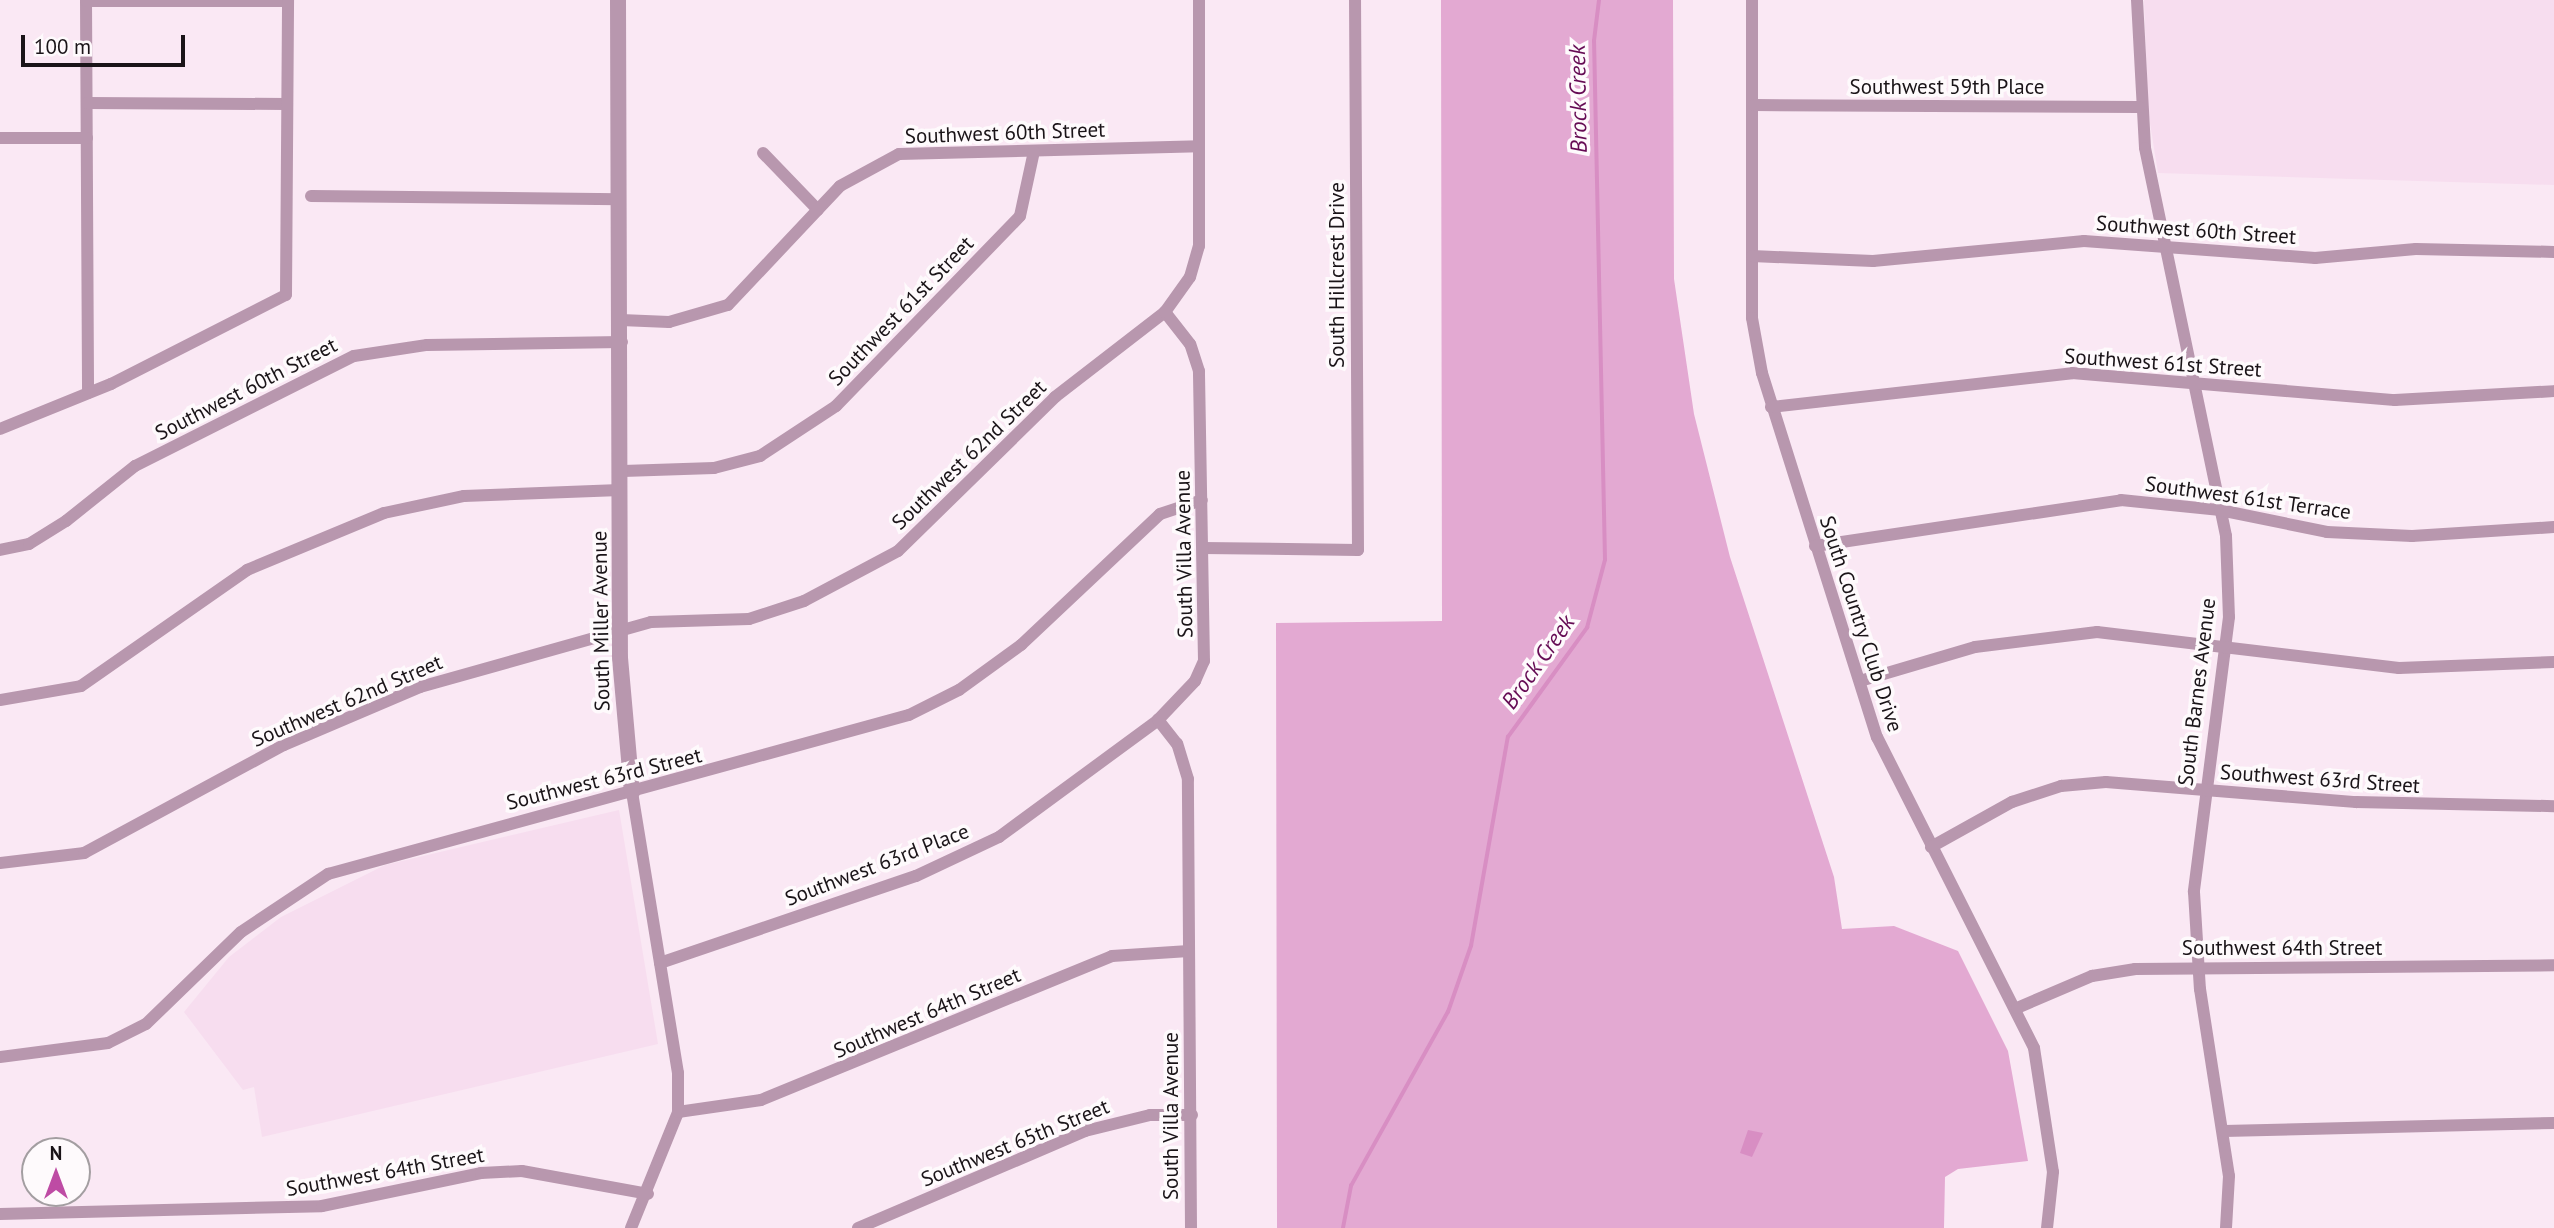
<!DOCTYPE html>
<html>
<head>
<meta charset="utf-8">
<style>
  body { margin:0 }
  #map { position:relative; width:2554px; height:1228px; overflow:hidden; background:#fae8f4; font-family:"PT Sans",sans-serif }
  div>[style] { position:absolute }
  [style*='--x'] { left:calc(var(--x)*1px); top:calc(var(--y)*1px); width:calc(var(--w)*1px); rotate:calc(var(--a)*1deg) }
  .built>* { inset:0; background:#f7ddef }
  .green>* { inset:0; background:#e3a9d2 }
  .water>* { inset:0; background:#d88ec3 }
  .stream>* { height:3.5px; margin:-1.75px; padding:0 1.75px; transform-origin:1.75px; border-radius:1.75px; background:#d88ec3 }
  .minor>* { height:12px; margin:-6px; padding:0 6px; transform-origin:6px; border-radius:6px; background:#b897ae }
  .tertiary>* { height:16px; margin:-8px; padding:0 8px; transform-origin:8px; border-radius:8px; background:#b897ae }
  span { translate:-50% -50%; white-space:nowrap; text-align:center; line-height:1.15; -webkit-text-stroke:7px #fefafc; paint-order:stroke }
  .street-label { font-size:21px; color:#1a1418 }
  .water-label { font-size:23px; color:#650b54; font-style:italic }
  .north { position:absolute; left:21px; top:1137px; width:70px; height:70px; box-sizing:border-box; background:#fefafc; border:2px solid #a39ea1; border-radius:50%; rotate:0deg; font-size:19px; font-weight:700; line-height:28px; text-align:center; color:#1a1418 }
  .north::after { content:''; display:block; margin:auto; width:24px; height:32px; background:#be4ba4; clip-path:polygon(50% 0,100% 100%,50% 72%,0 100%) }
  .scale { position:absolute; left:21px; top:35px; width:164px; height:32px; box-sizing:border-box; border:4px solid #1a1418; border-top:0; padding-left:9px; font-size:21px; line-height:24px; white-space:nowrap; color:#1a1418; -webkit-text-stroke:5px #fefafc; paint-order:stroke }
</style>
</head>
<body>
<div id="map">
  <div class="built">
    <i style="clip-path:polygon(2144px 0,2554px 0,2554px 185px,2158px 173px,2148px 111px)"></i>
    <i style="clip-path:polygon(619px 810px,658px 1044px,262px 1137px,254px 1087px,243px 1090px,184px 1012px,229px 957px,281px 917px,385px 865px)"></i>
  </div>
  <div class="green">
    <i style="clip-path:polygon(1441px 0,1673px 0,1674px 279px,1694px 414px,1730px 557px,1834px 877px,1842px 929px,1894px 926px,1958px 951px,2008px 1051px,2028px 1161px,1958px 1169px,1945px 1177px,1944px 1228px,1277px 1228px,1276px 623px,1442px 621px)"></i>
  </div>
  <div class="water">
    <i style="clip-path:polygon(1748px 1130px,1763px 1133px,1752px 1157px,1740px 1153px)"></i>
  </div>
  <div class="stream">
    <i style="--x:1343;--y:1228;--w:43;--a:-79.2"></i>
    <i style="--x:1351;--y:1186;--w:199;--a:-60.9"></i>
    <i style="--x:1448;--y:1012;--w:70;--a:-70.8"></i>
    <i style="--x:1471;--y:946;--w:212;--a:-80"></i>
    <i style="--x:1508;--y:737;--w:135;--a:-54.1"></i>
    <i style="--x:1587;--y:628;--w:70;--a:-75.2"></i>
    <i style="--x:1605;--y:560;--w:519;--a:-91.21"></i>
    <i style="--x:1594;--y:41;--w:41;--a:-83"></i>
  </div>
  <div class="minor">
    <i style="--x:86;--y:0;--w:393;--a:89.7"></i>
    <i style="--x:1752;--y:0;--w:318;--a:90"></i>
    <i style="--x:1752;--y:318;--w:56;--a:79.7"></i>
    <i style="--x:1762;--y:373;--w:382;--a:72.5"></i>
    <i style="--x:1877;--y:737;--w:348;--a:63.2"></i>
    <i style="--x:2034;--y:1048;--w:125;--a:81.3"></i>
    <i style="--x:2053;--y:1172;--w:56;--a:96.1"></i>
    <i style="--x:2137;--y:0;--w:148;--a:86.9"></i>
    <i style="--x:2145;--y:148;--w:396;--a:78.2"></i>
    <i style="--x:2226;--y:536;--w:81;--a:87.9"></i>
    <i style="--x:2229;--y:617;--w:277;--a:97.3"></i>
    <i style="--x:2194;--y:892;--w:97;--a:86.5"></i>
    <i style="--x:2200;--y:989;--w:189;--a:81.2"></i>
    <i style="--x:2229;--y:1176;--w:52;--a:93.3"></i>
    <i style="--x:86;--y:1;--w:202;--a:0"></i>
    <i style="--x:87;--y:103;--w:200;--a:0.3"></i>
    <i style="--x:1754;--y:105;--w:385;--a:0.3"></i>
    <i style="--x:0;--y:138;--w:87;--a:0"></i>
    <i style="--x:763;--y:153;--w:79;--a:46"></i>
    <i style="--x:311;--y:196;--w:309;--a:0.6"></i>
    <i style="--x:1752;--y:256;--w:121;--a:2.4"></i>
    <i style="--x:1873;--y:261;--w:212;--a:-5.4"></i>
    <i style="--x:2084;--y:241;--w:232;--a:4.2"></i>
    <i style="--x:2315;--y:258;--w:101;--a:-5.1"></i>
    <i style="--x:2416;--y:249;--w:138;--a:1.2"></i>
    <i style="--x:621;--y:320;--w:48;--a:2.4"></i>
    <i style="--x:669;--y:322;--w:61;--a:-16.1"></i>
    <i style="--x:728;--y:305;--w:163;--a:-46.7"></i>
    <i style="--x:840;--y:186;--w:67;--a:-28.5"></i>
    <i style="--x:899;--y:154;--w:300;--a:-1.5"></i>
    <i style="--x:1771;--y:407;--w:303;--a:-6.4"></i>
    <i style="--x:2072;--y:373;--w:324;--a:4.8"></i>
    <i style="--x:2395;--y:400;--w:159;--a:-3.2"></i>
    <i style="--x:0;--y:429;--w:120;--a:-22.1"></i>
    <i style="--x:111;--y:384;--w:196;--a:-27"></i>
    <i style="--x:286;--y:295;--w:295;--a:-89.6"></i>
    <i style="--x:623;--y:471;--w:91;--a:-1.9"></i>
    <i style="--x:714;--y:468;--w:48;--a:-14.6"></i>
    <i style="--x:760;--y:456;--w:91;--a:-33.3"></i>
    <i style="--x:836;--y:406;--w:264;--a:-45.9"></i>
    <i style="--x:1020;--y:216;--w:66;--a:-77.8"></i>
    <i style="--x:1815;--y:546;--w:309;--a:-8.5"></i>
    <i style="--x:2121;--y:500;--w:100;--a:5.8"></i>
    <i style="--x:2220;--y:510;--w:109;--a:11.6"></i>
    <i style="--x:2327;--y:532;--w:85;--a:2.7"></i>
    <i style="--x:2412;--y:536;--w:142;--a:-3.6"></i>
    <i style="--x:1203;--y:548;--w:155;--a:0.7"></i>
    <i style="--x:1358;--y:550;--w:550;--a:-90.31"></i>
    <i style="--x:0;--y:550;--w:30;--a:-12"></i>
    <i style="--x:29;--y:544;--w:44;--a:-31.9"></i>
    <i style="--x:66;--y:521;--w:88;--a:-38.6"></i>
    <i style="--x:135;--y:466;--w:245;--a:-26.7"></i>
    <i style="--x:354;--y:356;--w:74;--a:-8.6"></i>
    <i style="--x:427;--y:345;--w:195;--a:-0.9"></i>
    <i style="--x:1860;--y:681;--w:120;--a:-16.5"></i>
    <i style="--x:1975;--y:647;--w:123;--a:-7"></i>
    <i style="--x:2097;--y:632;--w:304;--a:6.8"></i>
    <i style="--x:2399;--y:668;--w:155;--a:-2.2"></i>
    <i style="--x:0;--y:700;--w:82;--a:-9.8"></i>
    <i style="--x:81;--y:686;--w:203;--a:-34.9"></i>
    <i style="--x:247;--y:570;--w:148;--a:-22.6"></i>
    <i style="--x:384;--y:513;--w:82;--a:-12"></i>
    <i style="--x:464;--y:496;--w:156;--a:-2.2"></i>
    <i style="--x:1931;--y:847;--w:93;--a:-29.1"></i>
    <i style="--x:2012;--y:802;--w:52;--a:-18.1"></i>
    <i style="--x:2061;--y:786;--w:45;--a:-5.1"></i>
    <i style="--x:2106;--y:782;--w:251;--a:4.6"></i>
    <i style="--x:2356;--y:802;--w:198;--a:1.2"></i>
    <i style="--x:0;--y:863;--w:85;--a:-6.8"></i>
    <i style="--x:84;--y:853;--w:227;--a:-28.4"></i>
    <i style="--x:284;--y:745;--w:148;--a:-23.1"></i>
    <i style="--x:420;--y:687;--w:240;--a:-15.7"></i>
    <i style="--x:651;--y:622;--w:98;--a:-1.8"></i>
    <i style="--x:749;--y:619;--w:58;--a:-18.1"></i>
    <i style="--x:804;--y:601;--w:106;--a:-28"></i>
    <i style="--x:898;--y:551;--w:220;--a:-44.4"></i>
    <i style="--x:1055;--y:397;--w:139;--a:-37.7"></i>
    <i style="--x:660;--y:963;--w:270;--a:-18.8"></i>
    <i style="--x:916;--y:876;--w:92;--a:-25.2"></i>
    <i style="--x:999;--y:837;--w:197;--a:-36.3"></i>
    <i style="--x:2017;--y:1008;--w:82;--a:-23.1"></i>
    <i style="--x:2092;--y:976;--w:44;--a:-9.2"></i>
    <i style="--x:2135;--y:969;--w:419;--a:-0.5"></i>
    <i style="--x:0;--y:1057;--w:109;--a:-7.4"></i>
    <i style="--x:108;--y:1043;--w:42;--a:-26.6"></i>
    <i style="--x:146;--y:1024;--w:132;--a:-44.1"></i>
    <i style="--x:241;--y:932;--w:105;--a:-33.7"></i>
    <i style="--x:328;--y:874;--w:602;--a:-15.31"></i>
    <i style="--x:909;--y:715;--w:56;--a:-26.6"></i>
    <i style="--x:959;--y:690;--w:77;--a:-36"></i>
    <i style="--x:1021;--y:645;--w:191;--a:-43.3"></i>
    <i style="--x:1160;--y:514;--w:44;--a:-18.4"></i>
    <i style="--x:678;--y:1112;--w:84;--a:-8.2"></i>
    <i style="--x:761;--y:1100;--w:379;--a:-22.3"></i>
    <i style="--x:1112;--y:956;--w:77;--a:-3.7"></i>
    <i style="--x:2224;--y:1131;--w:330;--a:-1.4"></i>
    <i style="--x:0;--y:1214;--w:322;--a:-1.4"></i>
    <i style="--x:322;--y:1206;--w:162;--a:-11.7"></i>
    <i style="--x:481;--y:1173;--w:41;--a:-2.8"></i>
    <i style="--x:522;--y:1171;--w:128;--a:10.3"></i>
    <i style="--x:631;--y:1228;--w:125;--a:-67.9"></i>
    <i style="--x:678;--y:1112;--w:39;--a:-90"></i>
    <i style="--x:678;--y:1073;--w:285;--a:-99.3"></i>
    <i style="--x:858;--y:1228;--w:247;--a:-23.1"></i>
    <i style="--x:1085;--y:1131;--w:67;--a:-13.8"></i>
    <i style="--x:1150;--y:1115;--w:42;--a:0"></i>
    <i style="--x:1191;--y:1228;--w:449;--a:-90.4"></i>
    <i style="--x:1188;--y:779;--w:37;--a:-107"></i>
    <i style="--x:1177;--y:744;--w:31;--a:-128"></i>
    <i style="--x:1158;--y:720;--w:54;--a:-46.5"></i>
    <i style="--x:1195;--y:681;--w:22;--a:-66"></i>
    <i style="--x:1204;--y:661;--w:290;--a:-91"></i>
    <i style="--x:1199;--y:371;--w:28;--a:-108"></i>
    <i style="--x:1190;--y:344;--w:41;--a:-128"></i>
    <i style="--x:1165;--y:312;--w:43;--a:-54.5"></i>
    <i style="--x:1190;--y:277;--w:32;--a:-74"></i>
    <i style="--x:1199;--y:246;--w:246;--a:-90"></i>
  </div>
  <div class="tertiary">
    <i style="--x:618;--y:0;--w:658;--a:89.83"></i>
    <i style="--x:620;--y:658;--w:135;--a:84.9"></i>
  </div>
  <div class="street-label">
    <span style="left:1947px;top:87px">Southwest 59th Place</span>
    <span style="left:1005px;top:133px;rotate:-2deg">Southwest 60th Street</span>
    <span style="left:2196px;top:230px;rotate:4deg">Southwest 60th Street</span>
    <span style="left:1337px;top:275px;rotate:-90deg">South Hillcrest Drive</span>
    <span style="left:901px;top:311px;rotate:-46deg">Southwest 61st Street</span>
    <span style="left:2163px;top:363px;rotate:4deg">Southwest 61st Street</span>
    <span style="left:246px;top:389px;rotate:-27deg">Southwest 60th Street</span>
    <span style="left:969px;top:455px;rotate:-44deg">Southwest 62nd Street</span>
    <span style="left:2248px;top:498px;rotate:8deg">Southwest 61st Terrace</span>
    <span style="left:1184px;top:554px;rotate:-91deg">South Villa Avenue</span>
    <span style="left:601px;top:621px;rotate:-91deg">South Miller Avenue</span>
    <span style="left:1861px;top:624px;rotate:72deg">South Country Club Drive</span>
    <span style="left:2197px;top:692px;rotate:-83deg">South Barnes Avenue</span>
    <span style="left:347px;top:701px;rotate:-23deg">Southwest 62nd Street</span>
    <span style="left:604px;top:779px;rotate:-14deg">Southwest 63rd Street</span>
    <span style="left:2320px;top:779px;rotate:4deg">Southwest 63rd Street</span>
    <span style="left:877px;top:865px;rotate:-21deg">Southwest 63rd Place</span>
    <span style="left:2282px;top:948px">Southwest 64th Street</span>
    <span style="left:927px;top:1013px;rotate:-23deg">Southwest 64th Street</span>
    <span style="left:1171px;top:1116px;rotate:-90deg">South Villa Avenue</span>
    <span style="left:1015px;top:1143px;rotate:-22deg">Southwest 65th Street</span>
    <span style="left:385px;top:1172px;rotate:-10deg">Southwest 64th Street</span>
  </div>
  <div class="water-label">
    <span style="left:1578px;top:99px;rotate:-91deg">Brock Creek</span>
    <span style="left:1538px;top:662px;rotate:-55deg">Brock Creek</span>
  </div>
  <div class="north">N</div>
  <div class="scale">100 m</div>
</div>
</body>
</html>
